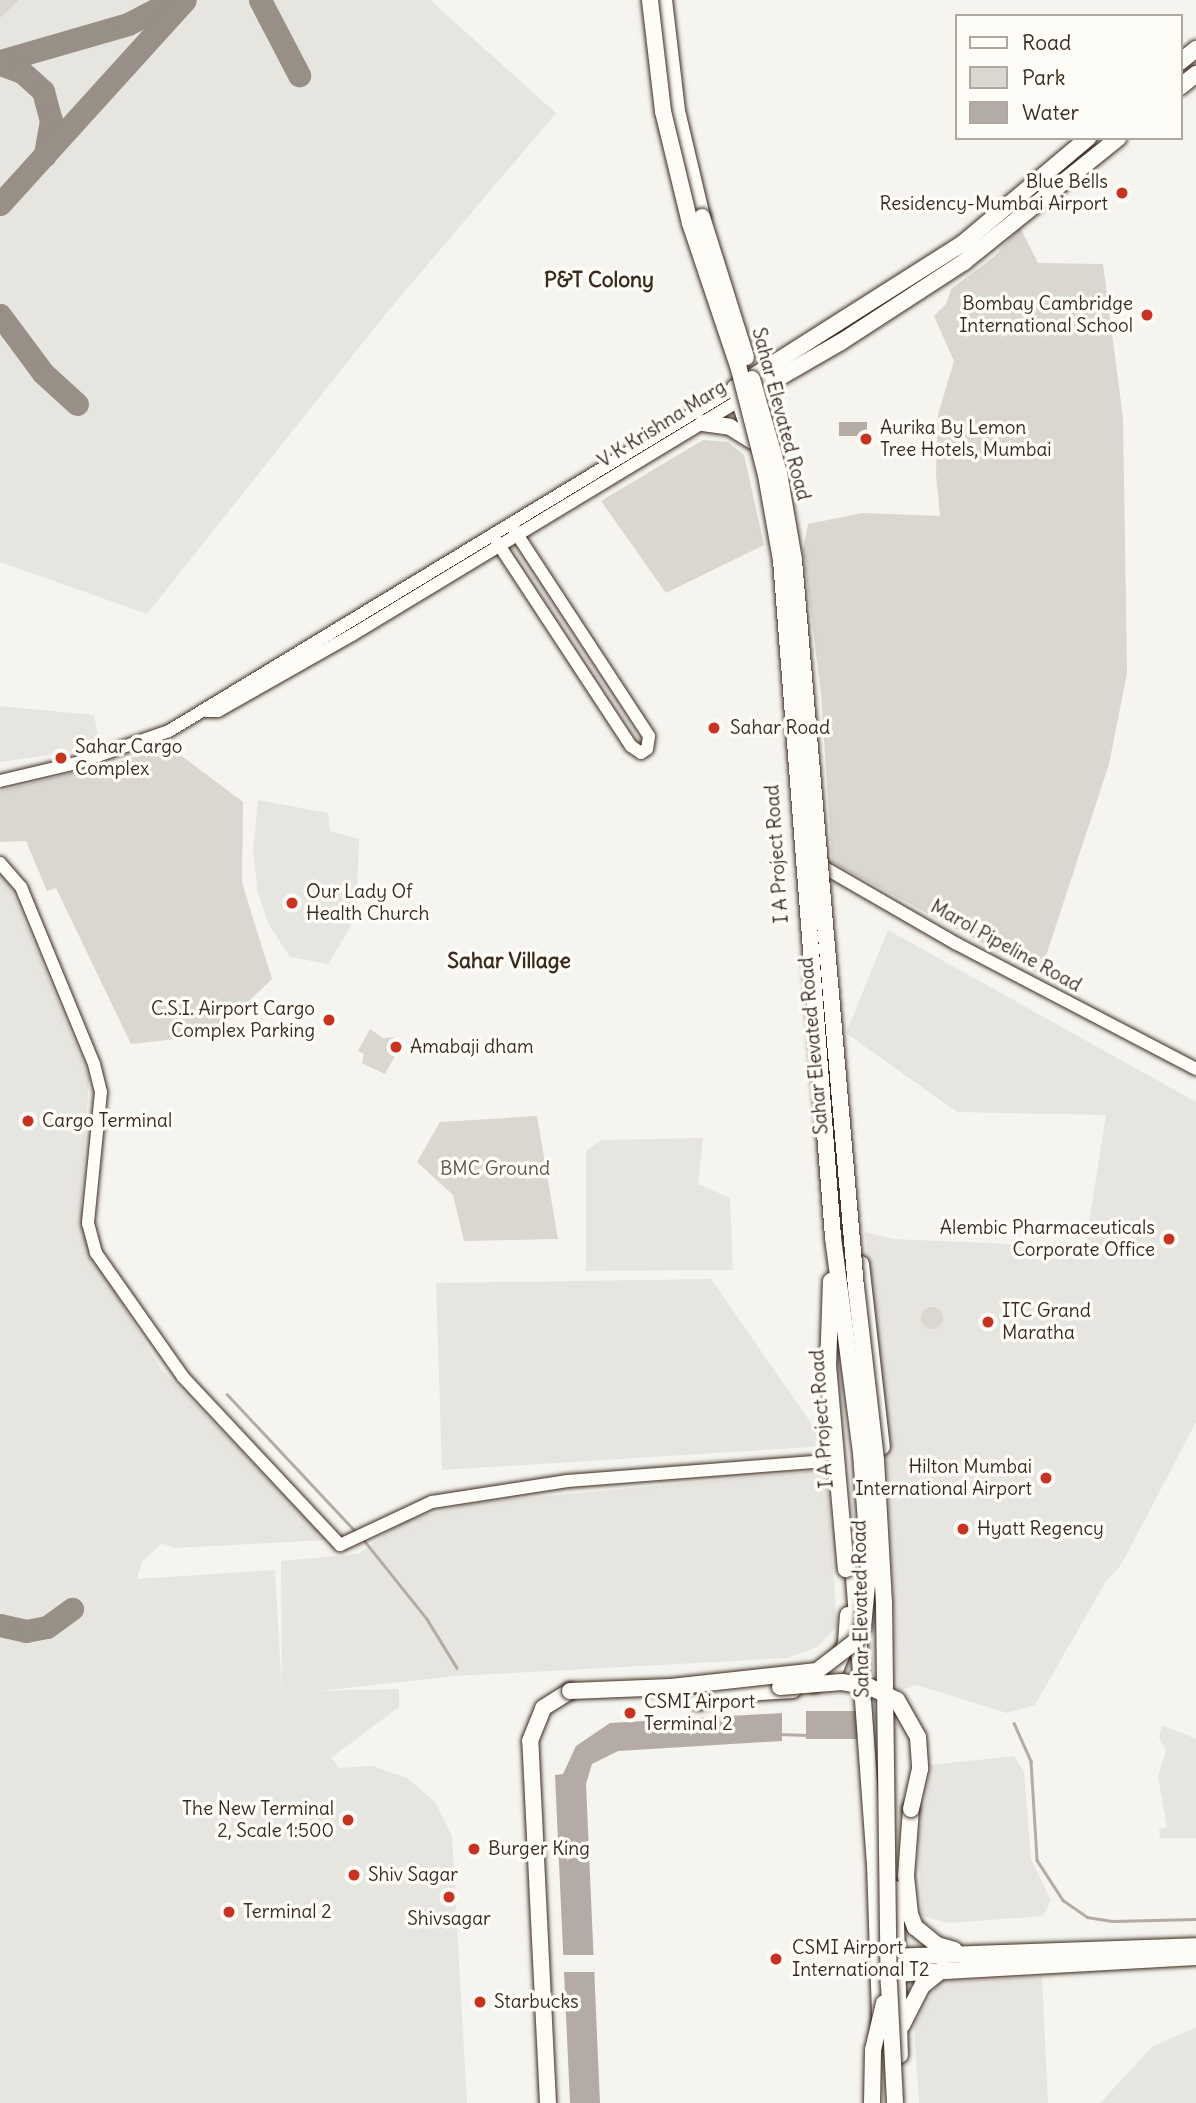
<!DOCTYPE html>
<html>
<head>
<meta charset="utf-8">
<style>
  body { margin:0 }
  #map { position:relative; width:1196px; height:2103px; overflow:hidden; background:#f5f4ee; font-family:Delius,sans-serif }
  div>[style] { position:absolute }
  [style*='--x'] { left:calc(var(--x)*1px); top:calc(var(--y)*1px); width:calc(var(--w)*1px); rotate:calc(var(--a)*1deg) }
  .built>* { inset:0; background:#e7e5df }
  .green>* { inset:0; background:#dad6d0 }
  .round { border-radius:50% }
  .water>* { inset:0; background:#b4aca4; transform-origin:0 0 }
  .pier>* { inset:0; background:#f5f4ee; transform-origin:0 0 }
  .stream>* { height:2.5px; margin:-1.25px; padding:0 1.25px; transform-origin:1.25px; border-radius:1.25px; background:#b4aca4 }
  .taxiway>* { height:23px; margin:-11.5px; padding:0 11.5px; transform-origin:11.5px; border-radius:11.5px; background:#988f86 }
  .roads { filter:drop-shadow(0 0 2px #3b2a1e) drop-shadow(0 0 2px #3b2a1e) }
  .minor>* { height:12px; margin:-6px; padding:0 6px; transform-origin:6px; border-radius:6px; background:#fdfcf7 }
  .major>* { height:16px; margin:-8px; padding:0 8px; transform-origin:8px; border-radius:8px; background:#fdfcf7 }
  .bridges { filter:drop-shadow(0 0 2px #3b2a1e) drop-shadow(0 0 2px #3b2a1e) }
  .major-bridge>* { height:16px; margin:-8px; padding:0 8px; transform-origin:8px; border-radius:8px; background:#fdfcf7 }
  .dots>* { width:19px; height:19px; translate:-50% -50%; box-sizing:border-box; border:4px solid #fdfcf7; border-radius:50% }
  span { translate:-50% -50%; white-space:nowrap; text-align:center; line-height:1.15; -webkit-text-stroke:7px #fdfcf7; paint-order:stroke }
  .poi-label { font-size:19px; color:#3b2a1e }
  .right { translate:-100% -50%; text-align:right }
  .left { translate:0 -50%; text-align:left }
  .street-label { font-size:19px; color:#3b2a1e }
  .park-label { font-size:19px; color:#63554a }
  .neighbourhood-label { font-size:21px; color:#3b2a1e; font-weight:700 }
  .legend { position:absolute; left:955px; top:14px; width:228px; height:126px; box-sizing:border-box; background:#fdfcf7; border:2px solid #afa8a0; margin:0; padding:9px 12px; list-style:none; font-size:21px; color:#3b2a1e }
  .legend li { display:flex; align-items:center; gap:14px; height:35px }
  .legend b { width:35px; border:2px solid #afa8a0 }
</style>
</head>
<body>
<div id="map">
  <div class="built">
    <i style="clip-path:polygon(0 0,430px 0,556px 113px,384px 316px,147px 614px,0 562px)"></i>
    <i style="clip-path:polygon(0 706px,94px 715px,100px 747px,0 762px)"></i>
    <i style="clip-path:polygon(258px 800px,328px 813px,330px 831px,359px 839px,356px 918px,328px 964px,290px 957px,269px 925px,258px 893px,253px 851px)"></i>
    <i style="clip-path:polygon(0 874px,10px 886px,89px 1077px,81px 1204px,90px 1249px,160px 1368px,327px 1540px,174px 1548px,162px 1543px,142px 1562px,137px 1579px,275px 1570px,282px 1693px,281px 1561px,358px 1554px,405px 1520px,480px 1502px,826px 1470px,837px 1626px,817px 1647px,787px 1658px,455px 1676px,319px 1691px,399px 1689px,399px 1707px,331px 1758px,339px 1768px,372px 1766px,407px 1778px,435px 1802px,452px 1836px,467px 2103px,0 2103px)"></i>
    <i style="clip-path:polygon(888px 930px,1196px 1102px,1196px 1422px,1121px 1565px,1106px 1581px,1035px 1705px,1007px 1713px,917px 1685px,898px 1691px,887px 1462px,865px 1232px,893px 1239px,1085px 1247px,1106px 1115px,957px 1112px,846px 1033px)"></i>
    <i style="clip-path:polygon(703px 1138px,698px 1184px,730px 1198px,733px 1270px,586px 1271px,586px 1151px,601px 1140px)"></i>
    <i style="clip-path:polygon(711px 1279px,827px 1446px,442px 1470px,436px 1283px)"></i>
    <i style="clip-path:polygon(1162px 1725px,1196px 1739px,1196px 1838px,1160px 1838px,1159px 1829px,1167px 1827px,1158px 1777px,1166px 1751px,1159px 1737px)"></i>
    <i style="clip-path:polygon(1014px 1756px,1024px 1772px,1031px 1859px,1051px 1901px,1043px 1916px,949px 1923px,922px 1916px,918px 1838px,931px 1765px)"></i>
    <i style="clip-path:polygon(1042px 1977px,1048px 2103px,919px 2103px,914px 2025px,939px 1982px)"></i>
    <i style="clip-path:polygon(1196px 2027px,1196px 2103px,1100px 2103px,1152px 2047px)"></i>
  </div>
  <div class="green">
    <i style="clip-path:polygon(0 0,19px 0,0 18px)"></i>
    <i style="clip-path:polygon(1020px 227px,1038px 263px,1103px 264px,1123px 418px,1127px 673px,1109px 764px,1040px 974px,832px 862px,821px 693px,803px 550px,808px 524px,862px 513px,940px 516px,936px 474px,938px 415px,954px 361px,934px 316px,946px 304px,951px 289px,995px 256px)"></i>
    <i style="clip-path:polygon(703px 440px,728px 442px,744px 455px,764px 545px,666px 593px,601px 501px)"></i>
    <i style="clip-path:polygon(171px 748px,243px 802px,242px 883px,272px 979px,213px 1035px,131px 1044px,56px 888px,47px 891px,26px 841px,0 842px,0 791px)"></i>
    <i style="clip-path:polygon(370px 1029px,383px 1038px,395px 1037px,388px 1049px,396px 1054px,385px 1074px,362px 1063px,364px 1054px,358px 1051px)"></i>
    <i style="clip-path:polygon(537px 1116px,558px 1239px,464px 1241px,453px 1195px,417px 1162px,440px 1122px)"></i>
    <i class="round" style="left:921px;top:1307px;width:22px;height:22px"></i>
  </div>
  <div class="water">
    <i style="left:867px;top:422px;width:14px;height:28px;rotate:90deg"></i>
    <i style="left:806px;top:1711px;width:53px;height:28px"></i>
    <i style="clip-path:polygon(782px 1713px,782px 1741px,618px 1751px,592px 1764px,586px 1784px,600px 2103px,570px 2103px,555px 1775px,563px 1774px,576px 1746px,610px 1723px)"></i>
  </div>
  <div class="pier">
    <i style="left:594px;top:1955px;width:17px;height:31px;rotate:90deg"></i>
  </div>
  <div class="stream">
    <i style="--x:227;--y:1394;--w:189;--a:46.9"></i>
    <i style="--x:363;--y:1539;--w:102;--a:51.3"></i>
    <i style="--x:427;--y:1619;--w:57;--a:58.5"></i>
    <i style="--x:1014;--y:1723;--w:42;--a:65.9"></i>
    <i style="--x:1031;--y:1761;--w:99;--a:86.5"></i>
    <i style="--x:1037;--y:1860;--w:48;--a:57"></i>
    <i style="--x:1063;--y:1900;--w:29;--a:35"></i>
    <i style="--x:1087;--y:1917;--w:25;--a:9"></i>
    <i style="--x:1112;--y:1921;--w:84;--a:-1.4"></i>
    <i style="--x:779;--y:1734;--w:28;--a:2"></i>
  </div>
  <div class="taxiway">
    <i style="--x:260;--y:0;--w:85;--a:62.5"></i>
    <i style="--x:0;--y:61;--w:133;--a:-16.1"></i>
    <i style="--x:128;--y:24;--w:52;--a:-27.6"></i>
    <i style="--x:0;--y:64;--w:23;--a:20"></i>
    <i style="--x:22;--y:72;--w:28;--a:42"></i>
    <i style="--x:43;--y:91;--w:30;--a:75"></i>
    <i style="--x:51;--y:120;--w:36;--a:100"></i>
    <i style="--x:0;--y:204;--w:275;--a:-47.8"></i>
    <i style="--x:0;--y:315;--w:72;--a:53.4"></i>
    <i style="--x:43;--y:373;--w:46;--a:42.4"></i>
    <i style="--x:0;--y:1625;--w:27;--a:13"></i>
    <i style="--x:26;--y:1631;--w:21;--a:-11"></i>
    <i style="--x:47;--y:1627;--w:31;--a:-36"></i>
  </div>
  <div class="roads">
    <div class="minor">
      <i style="--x:497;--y:542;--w:244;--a:56.7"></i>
      <i style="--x:631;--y:746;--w:12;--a:35"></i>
      <i style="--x:641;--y:753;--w:7;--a:-34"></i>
      <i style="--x:647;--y:749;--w:13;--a:-81"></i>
      <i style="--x:649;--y:736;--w:246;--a:-123.2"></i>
      <i style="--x:206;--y:711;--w:12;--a:0"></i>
      <i style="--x:218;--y:711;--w:154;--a:-29.6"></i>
      <i style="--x:352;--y:635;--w:452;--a:-31.2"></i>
      <i style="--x:0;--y:781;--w:79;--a:-13.2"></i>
      <i style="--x:77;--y:763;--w:97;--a:-19.2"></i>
      <i style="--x:169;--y:731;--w:662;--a:-31.22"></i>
      <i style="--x:813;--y:861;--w:166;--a:30"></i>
      <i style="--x:957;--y:944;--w:270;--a:27.6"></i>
      <i style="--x:0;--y:863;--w:32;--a:49"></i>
      <i style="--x:21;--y:887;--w:191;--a:67.6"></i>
      <i style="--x:94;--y:1064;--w:29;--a:76"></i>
      <i style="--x:101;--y:1092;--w:132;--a:95.7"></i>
      <i style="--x:88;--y:1223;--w:31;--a:75"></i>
      <i style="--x:96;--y:1253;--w:151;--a:54.9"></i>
      <i style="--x:183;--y:1377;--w:230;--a:46.9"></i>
      <i style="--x:340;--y:1545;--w:102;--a:-25.1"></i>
      <i style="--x:432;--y:1502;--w:137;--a:-8.8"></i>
      <i style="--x:567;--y:1481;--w:277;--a:-4.4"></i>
    </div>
    <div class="major">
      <i style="--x:664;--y:0;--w:112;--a:83.3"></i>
      <i style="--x:677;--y:111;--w:109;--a:76.7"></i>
      <i style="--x:1180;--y:62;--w:21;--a:-39"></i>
      <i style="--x:1180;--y:87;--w:21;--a:-39"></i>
      <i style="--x:760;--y:373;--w:74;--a:76"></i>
      <i style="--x:756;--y:391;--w:98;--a:-30"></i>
      <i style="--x:841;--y:342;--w:147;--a:-33"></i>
      <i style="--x:964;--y:262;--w:198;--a:-38.8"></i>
      <i style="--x:746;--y:421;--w:35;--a:-108"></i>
      <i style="--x:735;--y:388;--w:269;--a:-32.4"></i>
      <i style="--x:962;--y:244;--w:165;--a:-40.1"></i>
      <i style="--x:703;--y:423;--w:27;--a:8"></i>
      <i style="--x:730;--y:427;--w:26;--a:32"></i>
      <i style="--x:861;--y:1264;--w:184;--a:83.5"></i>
      <i style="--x:835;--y:1316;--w:549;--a:85.83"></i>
      <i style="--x:875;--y:1864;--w:239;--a:88.1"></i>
      <i style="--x:814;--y:1684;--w:27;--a:-36"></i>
      <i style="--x:836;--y:1668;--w:27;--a:-68"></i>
      <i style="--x:846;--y:1643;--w:28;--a:-86"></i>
      <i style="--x:698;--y:1702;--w:30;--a:-15"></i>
      <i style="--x:727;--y:1694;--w:66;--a:-3.5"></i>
      <i style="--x:911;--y:1809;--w:67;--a:94.3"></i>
      <i style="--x:906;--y:1876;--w:38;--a:84"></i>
      <i style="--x:910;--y:1914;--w:14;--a:69"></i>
      <i style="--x:915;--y:1927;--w:28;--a:39"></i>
      <i style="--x:937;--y:1945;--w:18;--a:16"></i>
      <i style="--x:895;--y:1889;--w:166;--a:88.3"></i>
      <i style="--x:888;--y:1957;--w:308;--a:-2"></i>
      <i style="--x:892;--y:1974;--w:304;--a:-3.2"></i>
      <i style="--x:902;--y:2025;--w:44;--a:-62.9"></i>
      <i style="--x:922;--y:1986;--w:27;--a:-39"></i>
      <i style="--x:548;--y:2103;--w:362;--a:-92.8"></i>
      <i style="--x:530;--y:1741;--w:35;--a:-68"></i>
      <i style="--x:543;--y:1708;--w:32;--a:-32"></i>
    </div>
  </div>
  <div class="bridges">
    <div class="major-bridge">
      <i style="--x:702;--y:217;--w:147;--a:72.6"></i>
      <i style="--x:752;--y:379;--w:98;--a:74"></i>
      <i style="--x:779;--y:473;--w:88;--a:80.2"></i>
      <i style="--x:794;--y:560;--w:730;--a:85.13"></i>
      <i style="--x:856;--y:1287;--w:174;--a:83.4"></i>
      <i style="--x:876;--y:1460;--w:142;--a:86.8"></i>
      <i style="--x:884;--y:1602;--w:382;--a:89.3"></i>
      <i style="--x:889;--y:1984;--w:119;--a:87.1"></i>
      <i style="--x:831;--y:1281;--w:84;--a:92"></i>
      <i style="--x:828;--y:1365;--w:205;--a:85"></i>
      <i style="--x:780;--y:1687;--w:62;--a:-4.6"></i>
      <i style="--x:842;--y:1682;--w:28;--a:10"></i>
      <i style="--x:870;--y:1687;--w:30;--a:26"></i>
      <i style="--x:897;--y:1700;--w:43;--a:60.4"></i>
      <i style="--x:918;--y:1737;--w:32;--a:86"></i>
      <i style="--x:920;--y:1769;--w:41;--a:102.7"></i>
      <i style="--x:570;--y:1691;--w:101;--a:-2.3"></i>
      <i style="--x:671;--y:1687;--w:147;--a:-6.3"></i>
      <i style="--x:817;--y:1671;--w:49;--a:-37.6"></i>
      <i style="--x:856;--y:1641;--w:16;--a:-63"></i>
      <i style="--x:863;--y:1627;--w:62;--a:-84.5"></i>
      <i style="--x:869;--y:1565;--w:112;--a:-94.1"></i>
      <i style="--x:861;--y:1453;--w:218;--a:-97.4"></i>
      <i style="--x:833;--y:1237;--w:679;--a:-94.39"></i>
      <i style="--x:781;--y:560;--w:86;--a:-100"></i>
      <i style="--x:766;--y:475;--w:109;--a:-104.3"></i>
      <i style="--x:739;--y:369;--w:154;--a:-108.6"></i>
      <i style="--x:690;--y:223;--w:115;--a:-103.6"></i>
      <i style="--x:663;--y:111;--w:112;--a:-96.7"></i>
      <i style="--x:872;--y:2103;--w:53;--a:-88.9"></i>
      <i style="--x:873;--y:2050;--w:48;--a:-76.8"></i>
    </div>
  </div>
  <div class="dots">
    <i style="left:1122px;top:193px;background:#c8321e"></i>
    <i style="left:1147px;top:315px;background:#c8321e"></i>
    <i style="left:866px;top:439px;background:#c8321e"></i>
    <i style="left:714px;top:728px;background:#c8321e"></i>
    <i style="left:61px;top:758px;background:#c8321e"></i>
    <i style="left:292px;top:903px;background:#c8321e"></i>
    <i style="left:329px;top:1020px;background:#c8321e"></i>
    <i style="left:396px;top:1047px;background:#c8321e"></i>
    <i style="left:28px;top:1121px;background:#c8321e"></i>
    <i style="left:1169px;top:1239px;background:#c8321e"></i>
    <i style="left:988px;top:1322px;background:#c8321e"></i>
    <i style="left:1046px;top:1478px;background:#c8321e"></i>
    <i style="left:963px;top:1529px;background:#c8321e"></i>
    <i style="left:630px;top:1713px;background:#c8321e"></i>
    <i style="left:348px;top:1820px;background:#c8321e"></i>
    <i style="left:474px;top:1849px;background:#c8321e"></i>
    <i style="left:354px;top:1875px;background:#c8321e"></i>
    <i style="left:449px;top:1897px;background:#c8321e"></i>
    <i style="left:229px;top:1912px;background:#c8321e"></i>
    <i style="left:776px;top:1959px;background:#c8321e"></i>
    <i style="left:480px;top:2002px;background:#c8321e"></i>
  </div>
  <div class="poi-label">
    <span class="right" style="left:1108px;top:193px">Blue Bells<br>Residency-Mumbai Airport</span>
    <span class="right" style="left:1133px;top:315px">Bombay Cambridge<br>International School</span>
    <span class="left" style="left:880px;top:439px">Aurika By Lemon<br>Tree Hotels, Mumbai</span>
    <span class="left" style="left:730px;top:728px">Sahar Road</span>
    <span class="left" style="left:75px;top:758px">Sahar Cargo<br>Complex</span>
    <span class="left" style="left:306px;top:903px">Our Lady Of<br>Health Church</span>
    <span class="right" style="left:315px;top:1020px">C.S.I. Airport Cargo<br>Complex Parking</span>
    <span class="left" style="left:410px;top:1047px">Amabaji dham</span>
    <span class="left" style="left:42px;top:1121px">Cargo Terminal</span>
    <span class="right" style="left:1155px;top:1239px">Alembic Pharmaceuticals<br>Corporate Office</span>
    <span class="left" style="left:1002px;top:1322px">ITC Grand<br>Maratha</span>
    <span class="right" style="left:1032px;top:1478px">Hilton Mumbai<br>International Airport</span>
    <span class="left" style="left:977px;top:1529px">Hyatt Regency</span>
    <span class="left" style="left:644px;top:1713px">CSMI Airport<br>Terminal 2</span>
    <span class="right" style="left:334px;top:1820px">The New Terminal<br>2, Scale 1:500</span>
    <span class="left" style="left:488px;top:1849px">Burger King</span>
    <span class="left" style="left:368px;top:1875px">Shiv Sagar</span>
    <span class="left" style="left:243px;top:1912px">Terminal 2</span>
    <span style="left:449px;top:1919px">Shivsagar</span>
    <span class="left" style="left:792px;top:1959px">CSMI Airport<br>International T2</span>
    <span class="left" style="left:494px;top:2002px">Starbucks</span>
  </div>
  <div class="street-label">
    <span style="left:781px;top:414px;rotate:75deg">Sahar Elevated Road</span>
    <span style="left:662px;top:424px;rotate:-32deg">V K Krishna Marg</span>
    <span style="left:777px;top:854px;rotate:-94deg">I A Project Road</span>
    <span style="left:1006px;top:946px;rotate:29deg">Marol Pipeline Road</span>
    <span style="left:814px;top:1046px;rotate:-95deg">Sahar Elevated Road</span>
    <span style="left:822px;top:1419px;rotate:-94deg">I A Project Road</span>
    <span style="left:861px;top:1609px;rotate:-91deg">Sahar Elevated Road</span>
  </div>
  <div class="park-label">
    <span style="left:495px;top:1169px">BMC Ground</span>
  </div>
  <div class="neighbourhood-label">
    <span style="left:599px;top:280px">P&amp;T Colony</span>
    <span style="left:509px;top:961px">Sahar Village</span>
  </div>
  <ul class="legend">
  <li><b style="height:9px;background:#fdfcf7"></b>Road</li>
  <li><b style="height:19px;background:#dad6d0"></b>Park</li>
  <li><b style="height:19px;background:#b4aca4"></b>Water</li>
  </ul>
</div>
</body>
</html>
